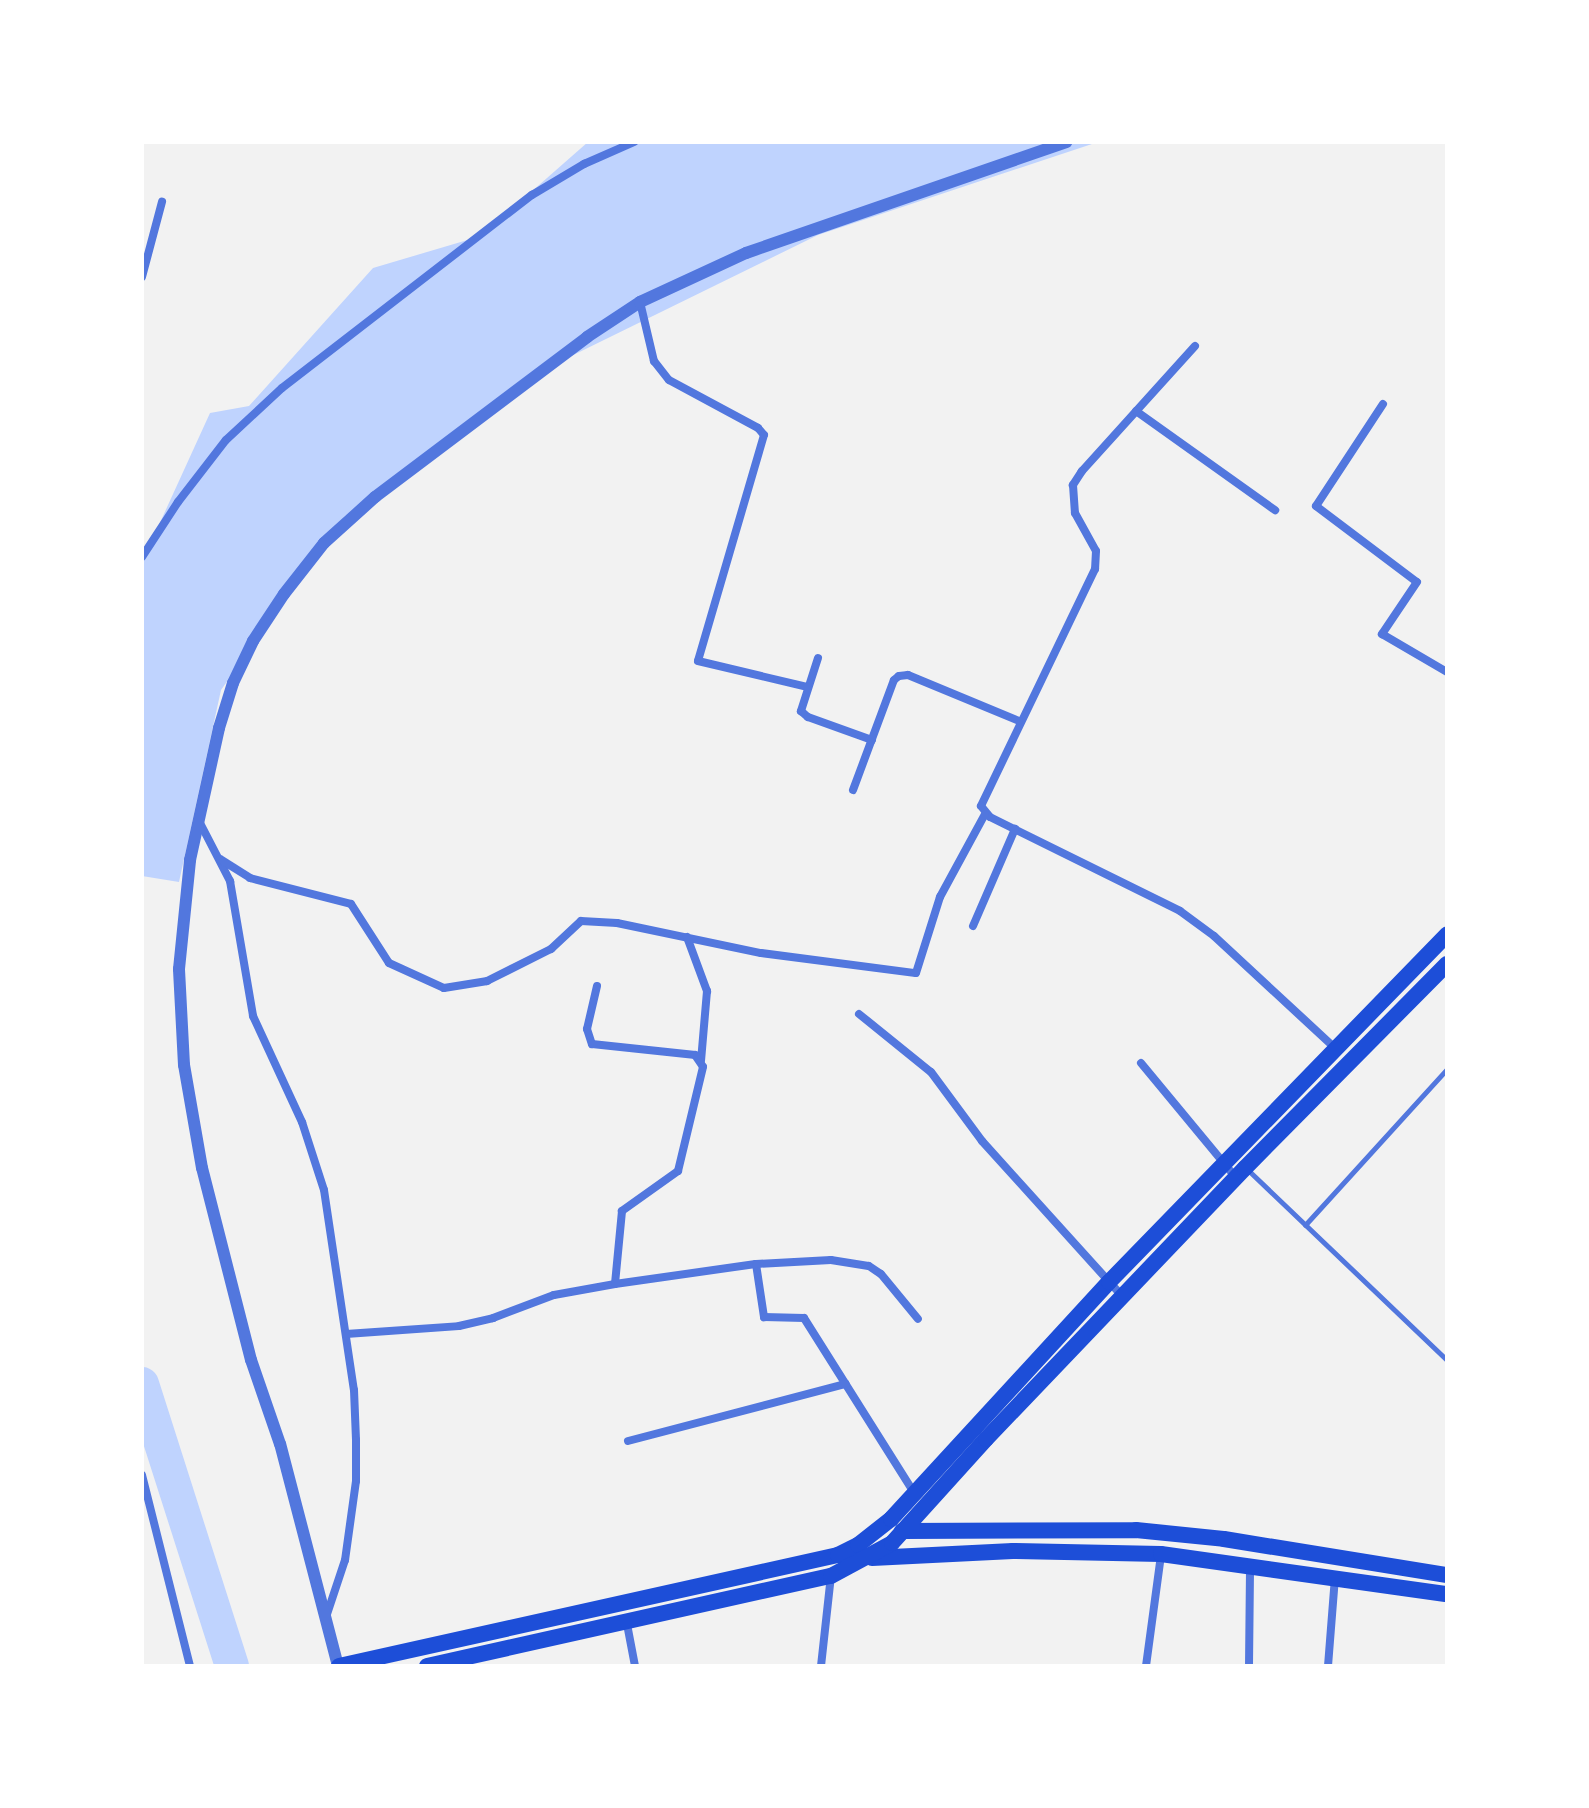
<!DOCTYPE html>
<html>
<head>
<meta charset="utf-8">
<style>
  body { margin:0 }
  #map { position:relative; width:1589px; height:1808px; overflow:hidden; background:#f2f2f2; font-family:"Source Serif 4",serif }
  div>[style] { position:absolute }
  [style*='--x'] { left:calc(var(--x)*1px); top:calc(var(--y)*1px); width:calc(var(--w)*1px); rotate:calc(var(--a)*1deg) }
  .water>* { inset:0; background:#bfd3fe }
  .river>* { height:34px; margin:-17px; padding:0 17px; transform-origin:17px; border-radius:17px; background:#bfd3fe }
  .service>* { height:5px; margin:-2.5px; padding:0 2.5px; transform-origin:2.5px; border-radius:2.5px; background:#5277de }
  .minor>* { height:8px; margin:-4px; padding:0 4px; transform-origin:4px; border-radius:4px; background:#5277de }
  .tertiary>* { height:12px; margin:-6px; padding:0 6px; transform-origin:6px; border-radius:6px; background:#5277de }
  .trunk>* { height:16px; margin:-8px; padding:0 8px; transform-origin:8px; border-radius:8px; background:#1d4ed8 }
  span { translate:-50% -50%; white-space:nowrap; text-align:center; line-height:1.15; -webkit-text-stroke:7px #fff; paint-order:stroke }
  .frame { position:absolute; inset:0; border:144px solid #fff; pointer-events:none }
</style>
</head>
<body>
<div id="map">
  <div class="water">
    <i style="clip-path:polygon(588px 142px,1098px 142px,818px 235px,555px 364px,344px 517px,221px 690px,179px 882px,142px 876px,142px 562px,210px 413px,249px 406px,373px 268px,481px 236px)"></i>
  </div>
  <div class="river">
    <i style="--x:142;--y:1384;--w:296;--a:72.3"></i>
  </div>
  <div class="service">
    <i style="--x:1249;--y:1171;--w:274;--a:43.7"></i>
    <i style="--x:1305;--y:1225;--w:211;--a:-47.7"></i>
  </div>
  <div class="minor">
    <i style="--x:142;--y:277;--w:78;--a:-75.1"></i>
    <i style="--x:640;--y:302;--w:61;--a:76.7"></i>
    <i style="--x:654;--y:361;--w:24;--a:52"></i>
    <i style="--x:669;--y:380;--w:101;--a:28.3"></i>
    <i style="--x:758;--y:428;--w:9;--a:49"></i>
    <i style="--x:764;--y:435;--w:235;--a:106.3"></i>
    <i style="--x:698;--y:661;--w:112;--a:13.4"></i>
    <i style="--x:1195;--y:346;--w:169;--a:132.1"></i>
    <i style="--x:1082;--y:471;--w:17;--a:123"></i>
    <i style="--x:1073;--y:485;--w:28;--a:86"></i>
    <i style="--x:1075;--y:513;--w:43;--a:61.1"></i>
    <i style="--x:1096;--y:551;--w:18;--a:93"></i>
    <i style="--x:1095;--y:569;--w:263;--a:115.7"></i>
    <i style="--x:981;--y:806;--w:14;--a:51"></i>
    <i style="--x:990;--y:817;--w:212;--a:26.3"></i>
    <i style="--x:1180;--y:911;--w:42;--a:36.3"></i>
    <i style="--x:1214;--y:936;--w:165;--a:42.8"></i>
    <i style="--x:1383;--y:404;--w:122;--a:123.3"></i>
    <i style="--x:1316;--y:506;--w:126;--a:37"></i>
    <i style="--x:1417;--y:582;--w:63;--a:123.9"></i>
    <i style="--x:1382;--y:634;--w:75;--a:30.3"></i>
    <i style="--x:1136;--y:411;--w:171;--a:35.5"></i>
    <i style="--x:142;--y:557;--w:66;--a:-56.8"></i>
    <i style="--x:178;--y:502;--w:78;--a:-52.3"></i>
    <i style="--x:226;--y:440;--w:76;--a:-42.9"></i>
    <i style="--x:282;--y:388;--w:316;--a:-37.7"></i>
    <i style="--x:532;--y:195;--w:61;--a:-30.8"></i>
    <i style="--x:584;--y:164;--w:55;--a:-23.7"></i>
    <i style="--x:818;--y:658;--w:56;--a:107.8"></i>
    <i style="--x:801;--y:711;--w:9;--a:41"></i>
    <i style="--x:808;--y:717;--w:68;--a:19.8"></i>
    <i style="--x:853;--y:790;--w:117;--a:-69.6"></i>
    <i style="--x:894;--y:680;--w:6;--a:-39"></i>
    <i style="--x:899;--y:676;--w:9;--a:-6"></i>
    <i style="--x:908;--y:675;--w:120;--a:22.5"></i>
    <i style="--x:199;--y:821;--w:68;--a:62.7"></i>
    <i style="--x:230;--y:881;--w:137;--a:80.3"></i>
    <i style="--x:253;--y:1016;--w:117;--a:65.2"></i>
    <i style="--x:302;--y:1122;--w:71;--a:72.1"></i>
    <i style="--x:324;--y:1190;--w:202;--a:81.5"></i>
    <i style="--x:354;--y:1390;--w:50;--a:87.7"></i>
    <i style="--x:356;--y:1440;--w:41;--a:90"></i>
    <i style="--x:356;--y:1481;--w:80;--a:97.9"></i>
    <i style="--x:345;--y:1560;--w:60;--a:108.4"></i>
    <i style="--x:220;--y:859;--w:36;--a:32"></i>
    <i style="--x:250;--y:878;--w:104;--a:14.4"></i>
    <i style="--x:351;--y:904;--w:70;--a:57.2"></i>
    <i style="--x:389;--y:963;--w:60;--a:24.4"></i>
    <i style="--x:444;--y:988;--w:44;--a:-9.2"></i>
    <i style="--x:487;--y:981;--w:72;--a:-26.6"></i>
    <i style="--x:551;--y:949;--w:41;--a:-43"></i>
    <i style="--x:581;--y:921;--w:36;--a:3"></i>
    <i style="--x:617;--y:923;--w:147;--a:11.8"></i>
    <i style="--x:761;--y:953;--w:156;--a:7.4"></i>
    <i style="--x:916;--y:973;--w:80;--a:-72.5"></i>
    <i style="--x:940;--y:897;--w:94;--a:-61.5"></i>
    <i style="--x:973;--y:926;--w:106;--a:-66.6"></i>
    <i style="--x:687;--y:937;--w:58;--a:69.7"></i>
    <i style="--x:707;--y:991;--w:70;--a:94.9"></i>
    <i style="--x:597;--y:986;--w:44;--a:103.1"></i>
    <i style="--x:587;--y:1029;--w:16;--a:72"></i>
    <i style="--x:592;--y:1044;--w:104;--a:6.1"></i>
    <i style="--x:695;--y:1055;--w:14;--a:56"></i>
    <i style="--x:703;--y:1067;--w:107;--a:103.5"></i>
    <i style="--x:678;--y:1171;--w:69;--a:144.5"></i>
    <i style="--x:622;--y:1211;--w:73;--a:95.5"></i>
    <i style="--x:859;--y:1014;--w:92;--a:38.9"></i>
    <i style="--x:931;--y:1072;--w:86;--a:53.5"></i>
    <i style="--x:982;--y:1141;--w:212;--a:47.9"></i>
    <i style="--x:1141;--y:1063;--w:149;--a:50.4"></i>
    <i style="--x:756;--y:1264;--w:54;--a:81.4"></i>
    <i style="--x:764;--y:1317;--w:40;--a:1.4"></i>
    <i style="--x:804;--y:1318;--w:207;--a:57.8"></i>
    <i style="--x:346;--y:1334;--w:113;--a:-4"></i>
    <i style="--x:459;--y:1326;--w:35;--a:-13"></i>
    <i style="--x:493;--y:1318;--w:65;--a:-20.7"></i>
    <i style="--x:554;--y:1295;--w:62;--a:-10.2"></i>
    <i style="--x:615;--y:1284;--w:142;--a:-8.1"></i>
    <i style="--x:756;--y:1264;--w:75;--a:-3.1"></i>
    <i style="--x:831;--y:1260;--w:38;--a:9"></i>
    <i style="--x:869;--y:1266;--w:14;--a:34"></i>
    <i style="--x:881;--y:1274;--w:58;--a:50.6"></i>
    <i style="--x:628;--y:1441;--w:225;--a:-14.7"></i>
    <i style="--x:142;--y:1475;--w:197;--a:75.9"></i>
    <i style="--x:627;--y:1624;--w:43;--a:79.2"></i>
    <i style="--x:821;--y:1666;--w:91;--a:-83.7"></i>
    <i style="--x:1146;--y:1666;--w:112;--a:-82.3"></i>
    <i style="--x:1249;--y:1666;--w:100;--a:-89.4"></i>
    <i style="--x:1328;--y:1666;--w:88;--a:-85.5"></i>
  </div>
  <div class="tertiary">
    <i style="--x:338;--y:1666;--w:229;--a:-104.6"></i>
    <i style="--x:280;--y:1444;--w:89;--a:-109"></i>
    <i style="--x:251;--y:1360;--w:198;--a:-104.3"></i>
    <i style="--x:202;--y:1168;--w:105;--a:-99.9"></i>
    <i style="--x:184;--y:1065;--w:96;--a:-93"></i>
    <i style="--x:179;--y:969;--w:110;--a:-84.2"></i>
    <i style="--x:190;--y:860;--w:135;--a:-77.6"></i>
    <i style="--x:219;--y:728;--w:47;--a:-72.7"></i>
    <i style="--x:233;--y:683;--w:47;--a:-64.5"></i>
    <i style="--x:253;--y:641;--w:56;--a:-56.6"></i>
    <i style="--x:284;--y:594;--w:65;--a:-51.9"></i>
    <i style="--x:324;--y:543;--w:69;--a:-42"></i>
    <i style="--x:375;--y:497;--w:266;--a:-37"></i>
    <i style="--x:587;--y:337;--w:64;--a:-33.4"></i>
    <i style="--x:640;--y:302;--w:117;--a:-24.8"></i>
    <i style="--x:746;--y:253;--w:339;--a:-19.1"></i>
  </div>
  <div class="trunk">
    <i style="--x:902;--y:1531;--w:234;--a:-0.2"></i>
    <i style="--x:1136;--y:1530;--w:88;--a:5.8"></i>
    <i style="--x:1224;--y:1539;--w:226;--a:9.2"></i>
    <i style="--x:872;--y:1558;--w:141;--a:-2.8"></i>
    <i style="--x:1013;--y:1551;--w:148;--a:1.2"></i>
    <i style="--x:1161;--y:1554;--w:289;--a:8"></i>
    <i style="--x:339;--y:1666;--w:511;--a:-12.54"></i>
    <i style="--x:838;--y:1555;--w:22;--a:-27"></i>
    <i style="--x:858;--y:1545;--w:42;--a:-38.2"></i>
    <i style="--x:891;--y:1519;--w:322;--a:-47.4"></i>
    <i style="--x:1109;--y:1282;--w:485;--a:-45.8"></i>
    <i style="--x:427;--y:1666;--w:414;--a:-12.6"></i>
    <i style="--x:831;--y:1576;--w:69;--a:-28.4"></i>
    <i style="--x:892;--y:1543;--w:140;--a:-47.9"></i>
    <i style="--x:986;--y:1439;--w:375;--a:-46.3"></i>
    <i style="--x:1245;--y:1168;--w:287;--a:-45.3"></i>
  </div>
  <div class="frame"></div>
</div>
</body>
</html>
